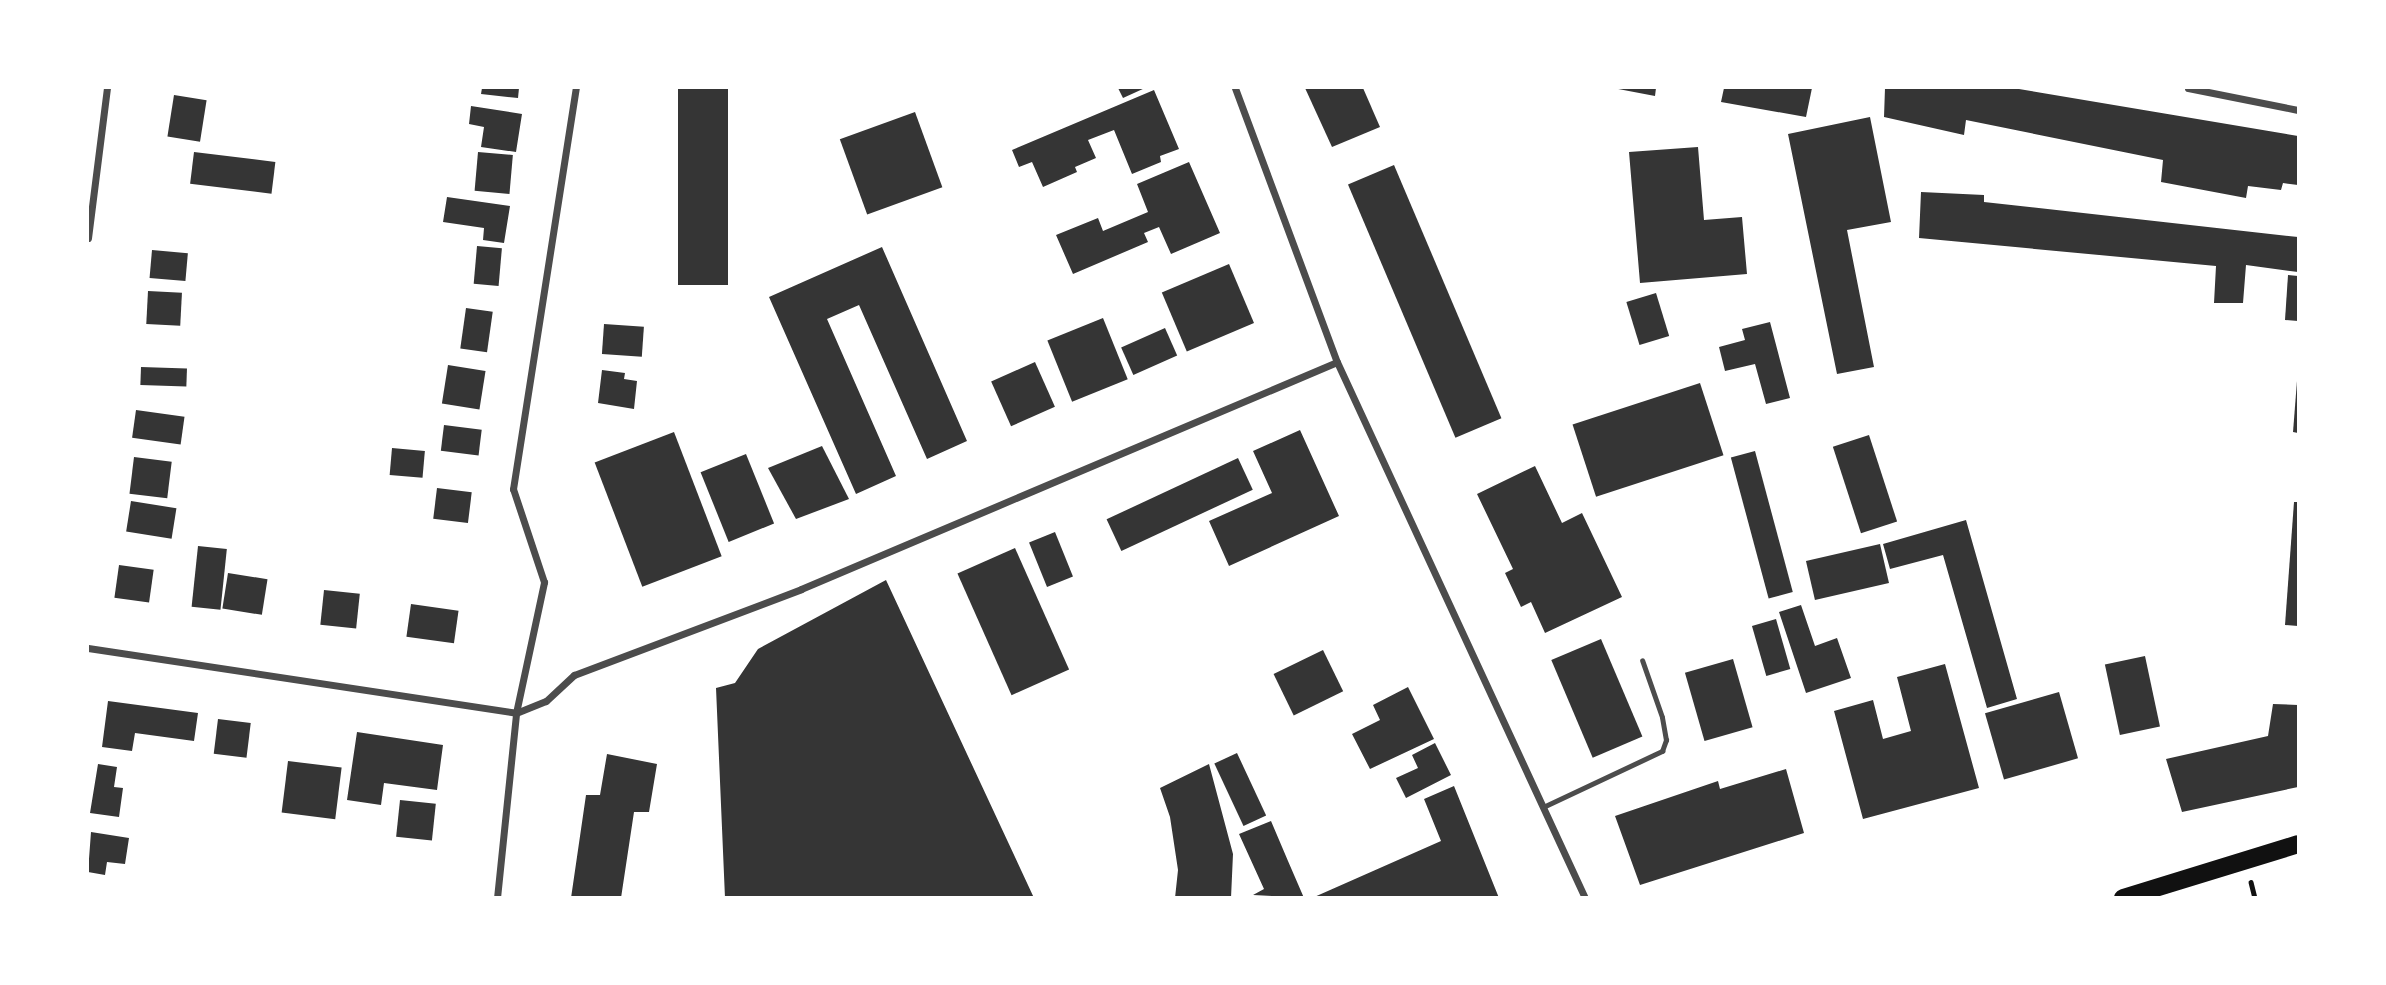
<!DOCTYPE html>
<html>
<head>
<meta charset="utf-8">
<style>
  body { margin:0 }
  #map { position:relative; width:2386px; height:985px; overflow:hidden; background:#fff; font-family:"Roboto Serif",serif }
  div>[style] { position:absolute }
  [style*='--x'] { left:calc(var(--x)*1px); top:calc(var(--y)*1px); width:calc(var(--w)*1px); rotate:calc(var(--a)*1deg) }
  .building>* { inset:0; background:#353535; transform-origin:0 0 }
  .path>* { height:4.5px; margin:-2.25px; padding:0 2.25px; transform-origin:2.25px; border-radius:2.25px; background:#111 }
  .service>* { height:5px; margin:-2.5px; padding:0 2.5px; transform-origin:2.5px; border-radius:2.5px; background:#4c4c4c }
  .minor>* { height:7px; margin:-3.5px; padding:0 3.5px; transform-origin:3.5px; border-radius:3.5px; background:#4c4c4c }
  .primary>* { height:18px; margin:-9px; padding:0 9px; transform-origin:9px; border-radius:9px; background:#111 }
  span { translate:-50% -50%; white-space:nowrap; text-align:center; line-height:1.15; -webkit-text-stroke:6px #fff; paint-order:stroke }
  .frame { position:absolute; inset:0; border:89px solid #fff; pointer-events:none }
</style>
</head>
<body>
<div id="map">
  <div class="building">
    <i style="clip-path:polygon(482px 88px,519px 88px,518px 98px,481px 94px)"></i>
    <i style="left:678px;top:88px;width:50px;height:197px"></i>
    <i style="clip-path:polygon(1118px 88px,1145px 88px,1123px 98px)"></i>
    <i style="clip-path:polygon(1305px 88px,1363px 88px,1380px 127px,1332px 147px)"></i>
    <i style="clip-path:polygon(1613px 88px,1656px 88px,1655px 96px)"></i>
    <i style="clip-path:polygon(1724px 88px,1812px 88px,1806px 117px,1721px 102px)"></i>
    <i style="clip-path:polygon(1885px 88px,2013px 88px,2298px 136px,2298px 185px,2283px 183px,2281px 190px,2248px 186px,2246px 198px,2161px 182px,2163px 160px,1966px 120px,1964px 135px,1884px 117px)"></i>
    <i style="clip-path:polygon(1154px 90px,1179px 149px,1160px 156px,1161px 162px,1132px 174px,1114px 130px,1088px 140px,1096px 158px,1075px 167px,1077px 172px,1043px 187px,1032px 162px,1019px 167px,1012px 150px)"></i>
    <i style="left:174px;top:95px;width:33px;height:42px;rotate:9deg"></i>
    <i style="clip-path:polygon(471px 106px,522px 114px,516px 152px,481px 147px,484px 127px,469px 124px)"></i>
    <i style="left:915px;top:112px;width:80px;height:80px;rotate:70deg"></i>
    <i style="clip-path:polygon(1870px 117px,1891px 222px,1847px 230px,1874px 367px,1837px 374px,1788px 134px)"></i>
    <i style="clip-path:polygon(1698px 147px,1704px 220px,1742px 217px,1747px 274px,1640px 283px,1629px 152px)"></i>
    <i style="left:194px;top:152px;width:82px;height:32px;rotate:7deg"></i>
    <i style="left:478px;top:152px;width:35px;height:39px;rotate:5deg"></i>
    <i style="clip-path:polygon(1189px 162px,1220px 233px,1171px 254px,1159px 227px,1144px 233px,1148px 242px,1073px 274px,1056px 235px,1098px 218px,1103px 231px,1148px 212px,1137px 184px)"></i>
    <i style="left:1394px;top:165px;width:275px;height:50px;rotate:67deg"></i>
    <i style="clip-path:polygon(1921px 192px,1984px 195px,1984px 202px,2298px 237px,2298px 272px,2246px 265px,2243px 303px,2214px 303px,2216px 266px,1919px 238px)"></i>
    <i style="clip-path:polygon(447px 197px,510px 206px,504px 243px,483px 240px,484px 228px,443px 222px)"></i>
    <i style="left:477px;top:246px;width:25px;height:38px;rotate:5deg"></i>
    <i style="clip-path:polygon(882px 247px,967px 441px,927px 459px,859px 305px,827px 319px,896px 476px,856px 494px,769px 297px)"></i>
    <i style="left:152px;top:250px;width:36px;height:28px;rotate:5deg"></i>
    <i style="left:1229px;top:264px;width:64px;height:73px;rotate:67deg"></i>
    <i style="clip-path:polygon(2288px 275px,2298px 276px,2298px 321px,2285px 320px)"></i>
    <i style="left:148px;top:291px;width:34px;height:33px;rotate:3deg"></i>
    <i style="left:1656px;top:293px;width:45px;height:31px;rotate:73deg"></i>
    <i style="left:466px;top:308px;width:27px;height:41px;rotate:8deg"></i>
    <i style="left:1103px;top:318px;width:66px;height:60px;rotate:68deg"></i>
    <i style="clip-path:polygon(1770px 322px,1790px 398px,1766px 404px,1755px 364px,1725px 371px,1719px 347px,1745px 340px,1742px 329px)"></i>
    <i style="left:604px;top:324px;width:40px;height:30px;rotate:4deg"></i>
    <i style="left:1165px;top:328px;width:30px;height:48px;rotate:66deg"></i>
    <i style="left:1035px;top:362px;width:49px;height:48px;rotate:66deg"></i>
    <i style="left:448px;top:365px;width:38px;height:39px;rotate:9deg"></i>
    <i style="left:141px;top:367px;width:46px;height:18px;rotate:2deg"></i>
    <i style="clip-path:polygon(602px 370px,625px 373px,624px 379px,637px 381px,634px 409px,598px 403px)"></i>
    <i style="clip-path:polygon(2297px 381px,2298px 381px,2298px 433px,2293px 432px)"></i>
    <i style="left:1700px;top:383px;width:76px;height:134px;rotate:72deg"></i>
    <i style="left:136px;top:410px;width:49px;height:28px;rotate:8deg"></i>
    <i style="left:444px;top:425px;width:38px;height:26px;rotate:7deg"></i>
    <i style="clip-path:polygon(1300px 430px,1339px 516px,1229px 566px,1209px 521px,1272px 493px,1253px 451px)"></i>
    <i style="left:674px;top:432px;width:133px;height:85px;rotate:69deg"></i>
    <i style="left:1869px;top:435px;width:91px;height:38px;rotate:72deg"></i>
    <i style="clip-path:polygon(822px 446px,849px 499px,796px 519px,768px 468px)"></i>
    <i style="left:392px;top:448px;width:33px;height:27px;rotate:5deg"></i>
    <i style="left:1755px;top:451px;width:146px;height:25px;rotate:75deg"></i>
    <i style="left:746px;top:454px;width:75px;height:49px;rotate:68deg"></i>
    <i style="left:134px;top:457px;width:38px;height:37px;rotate:7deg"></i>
    <i style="left:1238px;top:458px;width:35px;height:145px;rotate:65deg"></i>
    <i style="clip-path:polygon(1535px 466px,1562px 523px,1582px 513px,1622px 597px,1545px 633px,1531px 602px,1521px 607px,1505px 573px,1513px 569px,1477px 494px)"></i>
    <i style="left:437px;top:488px;width:35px;height:31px;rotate:7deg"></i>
    <i style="left:131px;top:501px;width:46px;height:31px;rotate:9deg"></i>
    <i style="clip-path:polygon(2294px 502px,2298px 502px,2298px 626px,2285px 625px)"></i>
    <i style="clip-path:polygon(1966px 520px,2017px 699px,1987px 708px,1943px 555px,1890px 569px,1883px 544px)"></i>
    <i style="left:1055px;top:532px;width:48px;height:28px;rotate:68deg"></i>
    <i style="left:1880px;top:544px;width:40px;height:76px;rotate:77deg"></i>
    <i style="left:198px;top:546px;width:29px;height:61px;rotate:6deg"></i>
    <i style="left:1015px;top:548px;width:133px;height:63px;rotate:66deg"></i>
    <i style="left:119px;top:565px;width:35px;height:33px;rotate:8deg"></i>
    <i style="left:228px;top:573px;width:40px;height:36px;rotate:9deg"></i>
    <i style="clip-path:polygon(886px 580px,1034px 898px,725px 898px,716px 688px,735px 683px,758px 649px)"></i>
    <i style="left:324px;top:590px;width:36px;height:35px;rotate:6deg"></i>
    <i style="left:411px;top:604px;width:48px;height:33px;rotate:8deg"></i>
    <i style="clip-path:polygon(1801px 605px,1815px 646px,1837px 638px,1851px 678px,1806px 693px,1779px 612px)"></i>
    <i style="left:1776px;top:619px;width:52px;height:25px;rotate:74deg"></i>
    <i style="left:1601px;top:639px;width:106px;height:54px;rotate:67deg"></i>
    <i style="left:1323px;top:650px;width:46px;height:55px;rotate:64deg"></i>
    <i style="left:2145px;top:656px;width:72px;height:41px;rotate:78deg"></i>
    <i style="left:1733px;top:659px;width:71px;height:50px;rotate:74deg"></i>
    <i style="clip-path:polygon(1945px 664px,1979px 788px,1863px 819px,1834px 711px,1873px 700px,1883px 739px,1911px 731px,1897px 677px)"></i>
    <i style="clip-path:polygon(1408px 687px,1434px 739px,1370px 769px,1352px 734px,1380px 720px,1373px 705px)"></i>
    <i style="left:2059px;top:692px;width:69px;height:77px;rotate:74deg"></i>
    <i style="clip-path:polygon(108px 701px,198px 713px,194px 741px,135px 733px,132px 751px,102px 747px)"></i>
    <i style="clip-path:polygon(2273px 704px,2298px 705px,2298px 787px,2182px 812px,2166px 759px,2268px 736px)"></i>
    <i style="left:218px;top:719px;width:33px;height:35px;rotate:7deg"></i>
    <i style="clip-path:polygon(357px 732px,443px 745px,437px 790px,384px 783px,381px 805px,347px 800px)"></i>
    <i style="clip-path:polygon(1435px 743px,1451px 775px,1406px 798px,1396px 778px,1418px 768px,1412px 755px)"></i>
    <i style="left:1237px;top:753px;width:69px;height:25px;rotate:65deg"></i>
    <i style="clip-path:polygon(607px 754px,657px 764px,649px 812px,634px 812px,621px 898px,571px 898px,586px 795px,600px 795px)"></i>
    <i style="left:288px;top:761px;width:54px;height:52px;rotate:7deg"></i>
    <i style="clip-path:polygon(98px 764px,117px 767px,114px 787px,123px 788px,119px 817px,90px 813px)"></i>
    <i style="clip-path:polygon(1209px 764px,1233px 854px,1231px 898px,1175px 898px,1178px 870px,1170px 817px,1160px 788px)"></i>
    <i style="clip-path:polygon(1786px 769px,1804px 833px,1640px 885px,1615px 816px,1718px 781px,1720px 789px)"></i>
    <i style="clip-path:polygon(1454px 786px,1499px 898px,1312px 898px,1441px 841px,1424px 799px)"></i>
    <i style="left:400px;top:800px;width:36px;height:37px;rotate:6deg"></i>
    <i style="clip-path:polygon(1271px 821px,1288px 861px,1304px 898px,1253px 895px,1264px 889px,1239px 834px)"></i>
    <i style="clip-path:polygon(91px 832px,129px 838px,125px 864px,107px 862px,105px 875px,88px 872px)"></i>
  </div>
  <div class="path">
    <i style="--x:2251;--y:882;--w:16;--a:76"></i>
  </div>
  <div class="service">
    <i style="--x:1543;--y:807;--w:132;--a:-25.2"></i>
    <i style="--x:1662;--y:751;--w:12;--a:-70"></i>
    <i style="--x:1666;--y:740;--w:23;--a:-100"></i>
    <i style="--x:1662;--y:717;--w:60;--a:-109.3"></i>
  </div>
  <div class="minor">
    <i style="--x:1235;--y:88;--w:292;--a:69.6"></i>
    <i style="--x:1337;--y:362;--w:591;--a:65.17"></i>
    <i style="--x:2188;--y:88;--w:112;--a:11.3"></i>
    <i style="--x:88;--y:238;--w:151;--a:-82.8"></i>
    <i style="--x:88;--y:648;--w:433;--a:8.6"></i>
    <i style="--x:516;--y:713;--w:32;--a:-22"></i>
    <i style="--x:546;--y:701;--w:38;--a:-43"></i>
    <i style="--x:574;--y:675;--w:243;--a:-20.7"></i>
    <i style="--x:801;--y:589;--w:582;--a:-22.95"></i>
    <i style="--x:497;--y:898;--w:186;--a:-84.1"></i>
    <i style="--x:516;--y:713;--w:134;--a:-77.9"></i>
    <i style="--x:544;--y:582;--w:98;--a:-108.4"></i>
    <i style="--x:513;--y:489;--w:406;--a:-81.1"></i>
  </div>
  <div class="primary">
    <i style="--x:2123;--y:898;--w:183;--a:-17.1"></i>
  </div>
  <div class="frame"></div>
</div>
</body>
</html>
